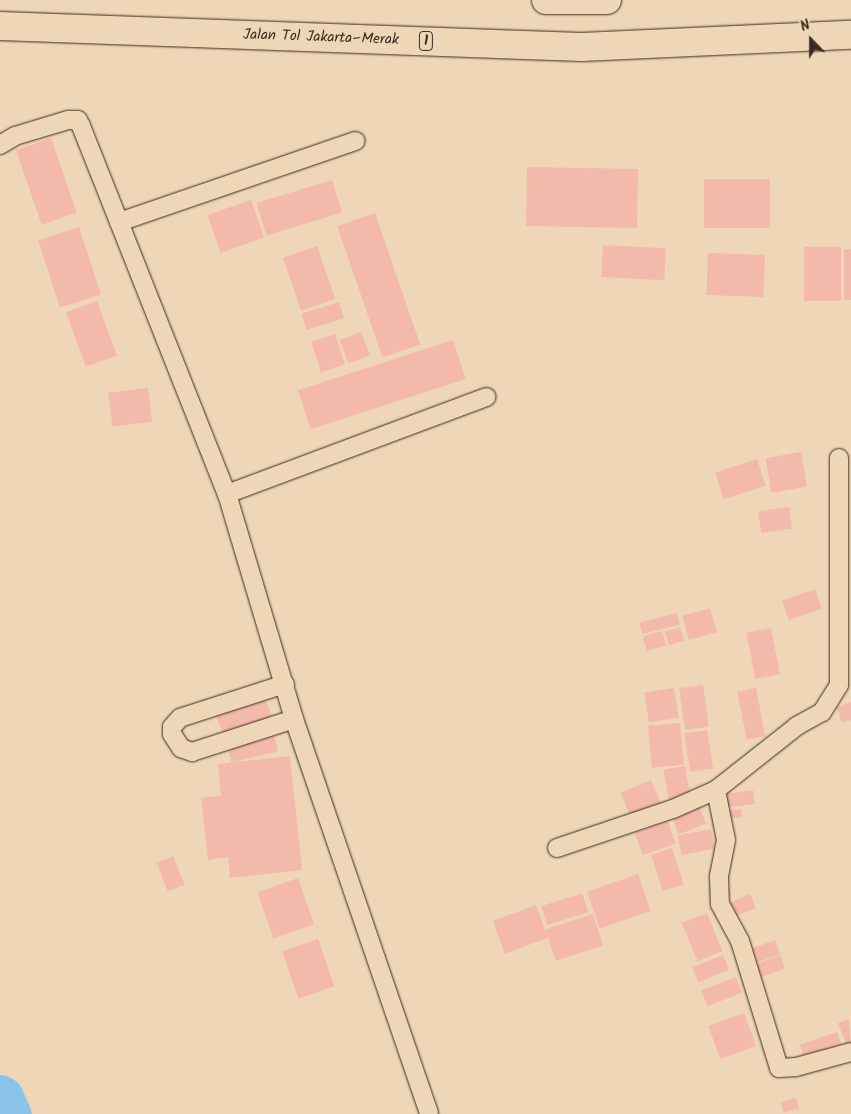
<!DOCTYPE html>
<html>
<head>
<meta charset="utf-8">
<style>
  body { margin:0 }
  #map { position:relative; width:851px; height:1114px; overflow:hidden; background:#eed6b6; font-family:Kalam,sans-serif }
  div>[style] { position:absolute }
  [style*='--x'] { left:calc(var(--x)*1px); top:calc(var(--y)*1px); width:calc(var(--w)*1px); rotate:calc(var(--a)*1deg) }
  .river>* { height:35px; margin:-17.5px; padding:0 17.5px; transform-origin:17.5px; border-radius:17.5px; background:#8bc4ea }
  .building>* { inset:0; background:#f3baab; transform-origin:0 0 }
  .roads { filter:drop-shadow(0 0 1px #3b2a1e) drop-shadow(0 0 1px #3b2a1e) }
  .minor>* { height:18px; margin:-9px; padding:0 9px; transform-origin:9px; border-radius:9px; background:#eed6b6 }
  .motorway>* { height:28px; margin:-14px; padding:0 14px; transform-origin:14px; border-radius:14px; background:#eed6b6 }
  span { translate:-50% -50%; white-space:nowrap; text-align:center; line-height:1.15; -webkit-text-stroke:4px #eed6b6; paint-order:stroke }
  .shield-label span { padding:1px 4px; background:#eed6b6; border:1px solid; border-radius:4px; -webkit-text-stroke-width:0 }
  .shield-label { font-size:14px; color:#3b2a1e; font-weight:700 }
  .street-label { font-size:15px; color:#3b2a1e }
  .north { position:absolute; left:786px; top:15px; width:50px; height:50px; -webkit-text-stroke:4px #eed6b6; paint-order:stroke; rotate:338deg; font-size:14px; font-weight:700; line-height:20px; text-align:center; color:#3b2a1e }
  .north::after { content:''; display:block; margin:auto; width:18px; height:22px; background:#3b2a1e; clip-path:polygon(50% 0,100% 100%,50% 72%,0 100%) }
</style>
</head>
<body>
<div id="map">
  <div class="river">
    <i style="--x:0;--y:1092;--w:6;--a:31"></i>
    <i style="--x:5;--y:1095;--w:21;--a:65"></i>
  </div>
  <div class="building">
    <i style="left:51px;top:138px;width:79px;height:37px;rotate:71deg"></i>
    <i style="left:527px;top:167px;width:111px;height:59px;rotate:1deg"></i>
    <i style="left:770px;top:179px;width:49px;height:66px;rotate:90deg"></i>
    <i style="left:332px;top:180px;width:34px;height:79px;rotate:73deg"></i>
    <i style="left:251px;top:200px;width:40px;height:46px;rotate:71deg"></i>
    <i style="left:375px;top:213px;width:139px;height:40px;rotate:71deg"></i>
    <i style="left:79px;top:227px;width:71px;height:43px;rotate:72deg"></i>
    <i style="left:603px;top:245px;width:63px;height:32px;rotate:3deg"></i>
    <i style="left:317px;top:246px;width:56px;height:36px;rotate:71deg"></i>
    <i style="left:804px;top:247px;width:37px;height:54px"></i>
    <i style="left:844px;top:249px;width:7px;height:51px"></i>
    <i style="left:708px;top:253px;width:57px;height:42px;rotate:2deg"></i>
    <i style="left:97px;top:301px;width:58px;height:33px;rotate:70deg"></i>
    <i style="left:339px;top:302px;width:17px;height:39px;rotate:73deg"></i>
    <i style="left:361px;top:332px;width:25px;height:23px;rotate:69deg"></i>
    <i style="left:335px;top:334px;width:32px;height:25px;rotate:72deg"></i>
    <i style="left:453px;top:340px;width:41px;height:163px;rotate:72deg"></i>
    <i style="left:148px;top:388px;width:34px;height:40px;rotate:83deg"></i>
    <i style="left:801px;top:452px;width:35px;height:36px;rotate:80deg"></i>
    <i style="left:757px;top:459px;width:28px;height:44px;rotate:72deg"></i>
    <i style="left:789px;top:507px;width:22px;height:31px;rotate:82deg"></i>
    <i style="left:815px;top:589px;width:21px;height:35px;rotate:71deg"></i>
    <i style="left:710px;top:608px;width:25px;height:29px;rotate:74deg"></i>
    <i style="left:677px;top:613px;width:12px;height:39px;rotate:76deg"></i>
    <i style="left:680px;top:627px;width:14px;height:16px;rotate:73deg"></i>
    <i style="left:771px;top:628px;width:47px;height:25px;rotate:79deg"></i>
    <i style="left:662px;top:631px;width:15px;height:20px;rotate:74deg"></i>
    <i style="left:703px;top:685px;width:42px;height:24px;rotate:82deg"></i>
    <i style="left:674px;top:688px;width:30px;height:30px;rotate:81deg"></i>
    <i style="left:756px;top:688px;width:49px;height:19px;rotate:79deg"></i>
    <i style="left:263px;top:693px;width:31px;height:52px;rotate:69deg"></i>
    <i style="clip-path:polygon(851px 702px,851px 720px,842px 723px,837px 707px)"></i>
    <i style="left:680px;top:723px;width:42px;height:32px;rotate:85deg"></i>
    <i style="left:707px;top:730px;width:39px;height:23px;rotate:81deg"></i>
    <i style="left:274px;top:734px;width:18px;height:48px;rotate:77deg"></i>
    <i style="clip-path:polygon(290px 756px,302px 870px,230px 878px,228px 857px,208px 860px,201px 798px,221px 796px,218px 764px)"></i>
    <i style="left:685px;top:766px;width:36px;height:22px;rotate:80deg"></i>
    <i style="left:651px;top:780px;width:26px;height:33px;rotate:67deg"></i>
    <i style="left:753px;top:790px;width:14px;height:30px;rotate:82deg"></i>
    <i style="left:699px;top:806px;width:19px;height:29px;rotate:69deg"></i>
    <i style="left:741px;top:809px;width:8px;height:15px;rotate:83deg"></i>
    <i style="left:668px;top:821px;width:24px;height:35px;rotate:71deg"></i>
    <i style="left:711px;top:829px;width:20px;height:34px;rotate:79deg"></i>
    <i style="left:672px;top:848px;width:38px;height:22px;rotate:72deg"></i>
    <i style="left:173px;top:856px;width:31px;height:18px;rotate:68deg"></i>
    <i style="left:638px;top:874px;width:39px;height:54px;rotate:71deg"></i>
    <i style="left:298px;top:878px;width:49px;height:43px;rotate:71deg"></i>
    <i style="left:582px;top:893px;width:20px;height:43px;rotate:72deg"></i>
    <i style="left:750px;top:894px;width:15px;height:28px;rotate:67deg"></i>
    <i style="left:536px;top:905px;width:35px;height:46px;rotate:70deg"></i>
    <i style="left:707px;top:913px;width:41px;height:27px;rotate:68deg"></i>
    <i style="left:593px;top:914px;width:33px;height:50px;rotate:72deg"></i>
    <i style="left:318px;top:939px;width:50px;height:38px;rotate:71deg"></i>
    <i style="left:775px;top:940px;width:15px;height:30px;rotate:70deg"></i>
    <i style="left:723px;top:955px;width:16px;height:33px;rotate:68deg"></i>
    <i style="left:780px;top:955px;width:14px;height:30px;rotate:69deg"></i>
    <i style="left:736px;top:977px;width:17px;height:37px;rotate:69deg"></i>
    <i style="left:744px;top:1013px;width:35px;height:38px;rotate:70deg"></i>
    <i style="clip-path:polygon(849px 1019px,851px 1047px,848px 1049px,838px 1023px)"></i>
    <i style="left:837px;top:1032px;width:18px;height:39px;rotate:71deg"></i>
    <i style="left:796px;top:1098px;width:11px;height:16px;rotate:75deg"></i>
  </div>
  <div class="roads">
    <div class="minor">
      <i style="--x:0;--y:145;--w:17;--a:-31"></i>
      <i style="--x:15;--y:136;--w:55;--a:-16.8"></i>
      <i style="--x:68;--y:120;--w:10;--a:0"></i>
      <i style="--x:78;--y:120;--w:7;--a:63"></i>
      <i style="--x:81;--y:126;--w:396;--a:68.4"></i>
      <i style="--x:227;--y:494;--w:235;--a:73.4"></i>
      <i style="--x:294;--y:719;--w:417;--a:71.1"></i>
      <i style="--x:119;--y:222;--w:250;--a:-18.9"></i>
      <i style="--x:839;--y:458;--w:227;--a:90"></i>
      <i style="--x:839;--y:685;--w:32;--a:122"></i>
      <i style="--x:822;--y:712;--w:29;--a:151"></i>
      <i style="--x:797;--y:726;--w:103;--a:141.7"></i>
      <i style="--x:716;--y:790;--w:51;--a:78.7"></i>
      <i style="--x:726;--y:840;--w:38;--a:101"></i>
      <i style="--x:719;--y:877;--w:27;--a:88"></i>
      <i style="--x:720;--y:904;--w:42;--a:61.6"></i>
      <i style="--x:740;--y:941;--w:133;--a:72.9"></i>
      <i style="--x:779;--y:1068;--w:17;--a:-3"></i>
      <i style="--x:796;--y:1067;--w:57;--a:-15.3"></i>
      <i style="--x:227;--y:494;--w:277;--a:-20.5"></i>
      <i style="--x:285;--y:684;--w:110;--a:162.1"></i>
      <i style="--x:180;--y:718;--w:12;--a:132"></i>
      <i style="--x:172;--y:727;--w:7;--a:90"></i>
      <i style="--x:172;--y:734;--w:17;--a:57"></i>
      <i style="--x:181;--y:748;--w:12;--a:20"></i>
      <i style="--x:192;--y:752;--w:107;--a:-17.9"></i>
      <i style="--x:557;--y:848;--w:122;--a:-18.6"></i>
      <i style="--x:673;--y:809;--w:47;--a:-23.8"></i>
    </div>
    <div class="motorway">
      <i style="--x:546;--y:0;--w:61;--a:0"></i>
      <i style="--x:0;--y:26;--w:582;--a:2.07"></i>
      <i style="--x:582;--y:47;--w:269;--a:-2.6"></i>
    </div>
  </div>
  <div class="shield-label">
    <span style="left:426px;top:41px">1</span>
  </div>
  <div class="street-label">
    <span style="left:321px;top:38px;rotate:2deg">Jalan Tol Jakarta–Merak</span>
  </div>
  <div class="north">N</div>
</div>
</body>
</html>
